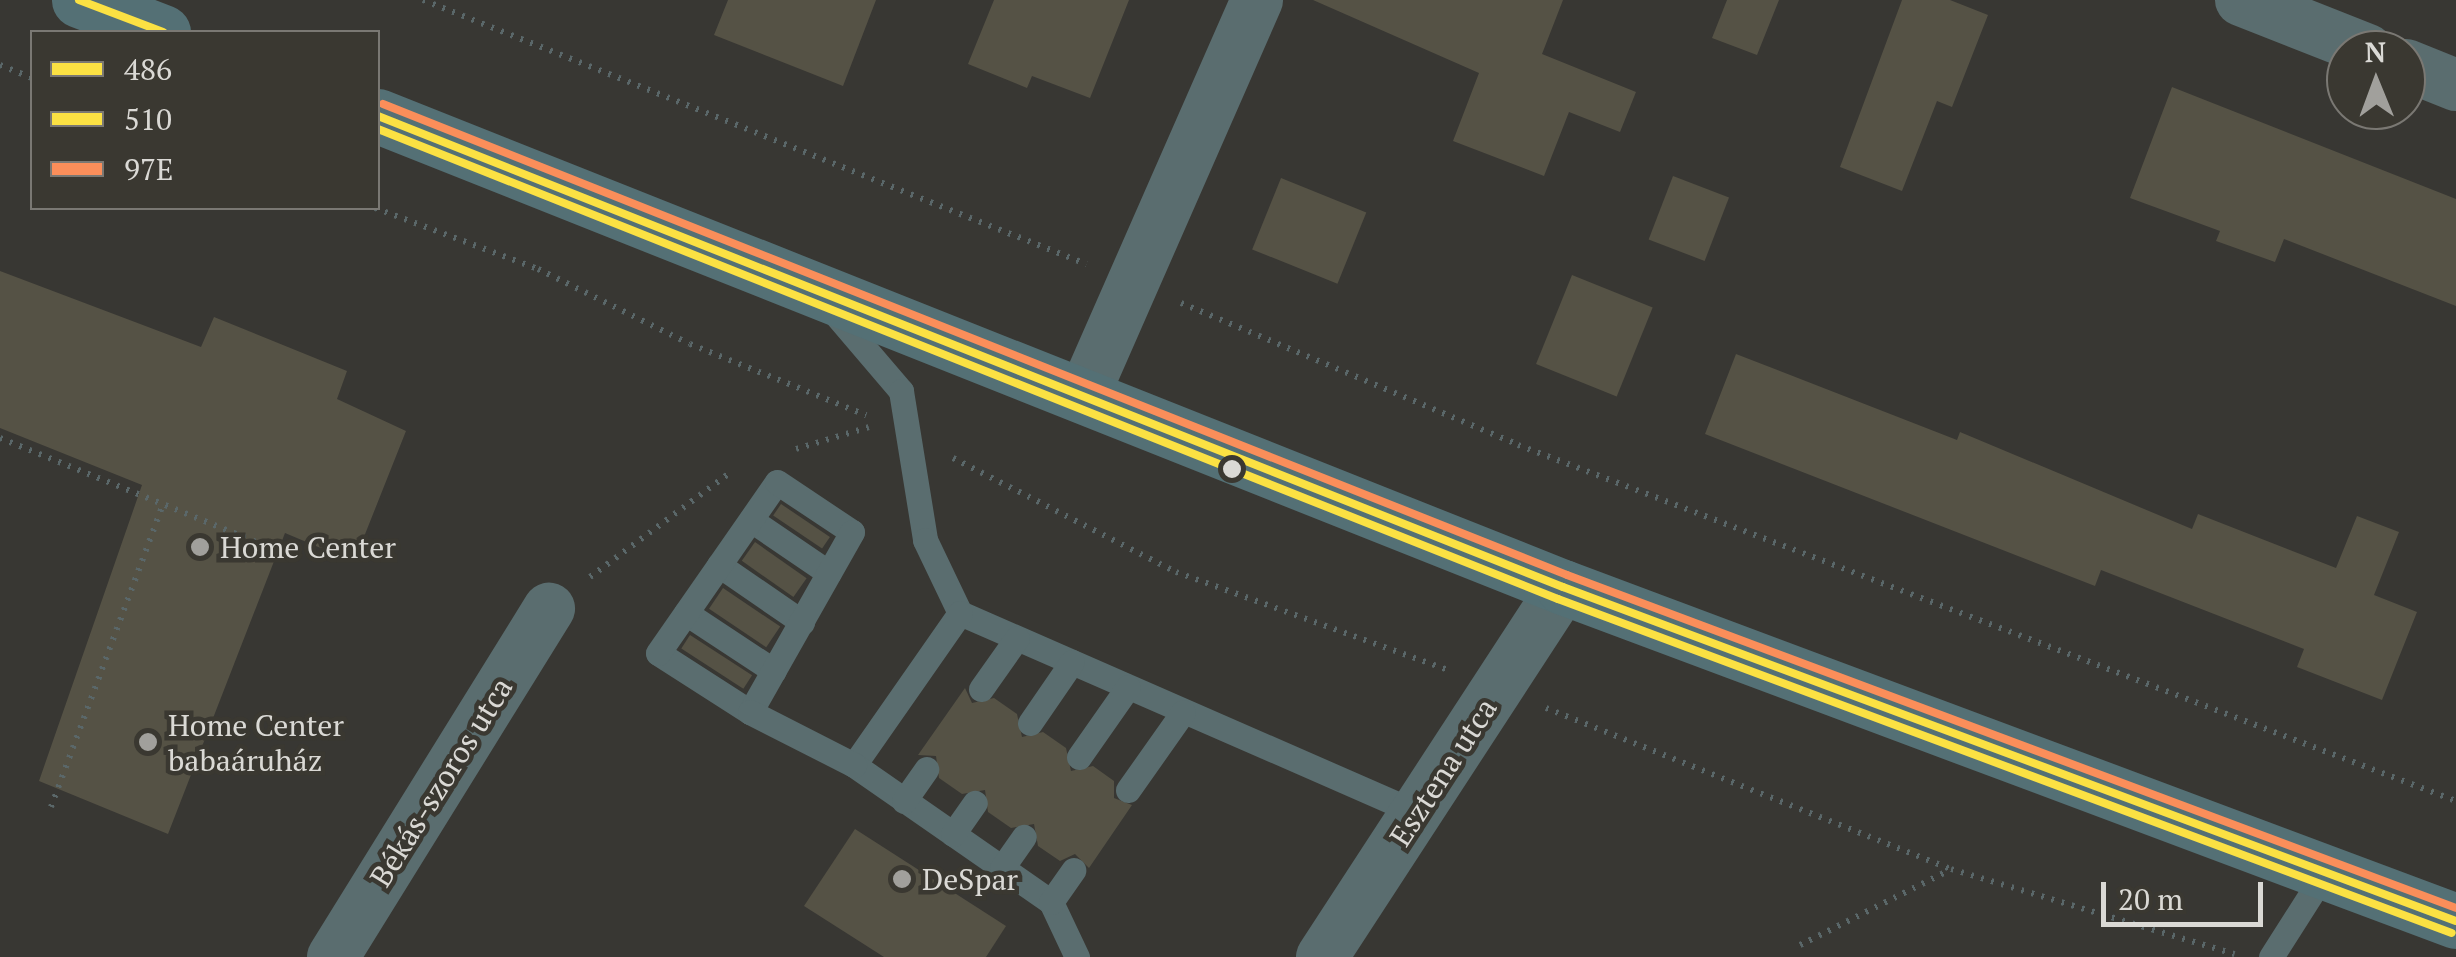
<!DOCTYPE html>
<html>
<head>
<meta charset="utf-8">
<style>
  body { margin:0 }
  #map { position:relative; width:2456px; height:957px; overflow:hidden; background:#383733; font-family:"PT Serif",serif }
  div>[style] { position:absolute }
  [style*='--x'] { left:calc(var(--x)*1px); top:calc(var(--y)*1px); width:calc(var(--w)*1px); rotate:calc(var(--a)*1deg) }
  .building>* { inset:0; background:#555245; transform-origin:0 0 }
  .path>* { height:6px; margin-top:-3px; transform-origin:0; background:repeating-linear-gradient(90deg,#5a6769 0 2.5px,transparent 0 10.5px) }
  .lane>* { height:25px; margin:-12.5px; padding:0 12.5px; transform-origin:12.5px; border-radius:12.5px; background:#5a6d6f }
  .street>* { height:52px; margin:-26px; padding:0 26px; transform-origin:26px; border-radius:26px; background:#5a6d6f }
  .primary>* { height:55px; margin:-27.5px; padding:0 27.5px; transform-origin:27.5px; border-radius:27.5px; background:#547075 }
  .bus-1>* { height:8px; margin:-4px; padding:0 4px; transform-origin:4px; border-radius:4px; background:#fbe143 }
  .bus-2>* { height:8px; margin:-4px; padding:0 4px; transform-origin:4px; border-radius:4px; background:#fbe143 }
  .bus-3>* { height:8px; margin:-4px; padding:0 4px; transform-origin:4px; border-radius:4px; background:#fa8e5a }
  .dots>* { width:28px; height:28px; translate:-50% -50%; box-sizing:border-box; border:5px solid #3a3831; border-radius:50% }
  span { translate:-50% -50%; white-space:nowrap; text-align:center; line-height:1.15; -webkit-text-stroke:9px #3a3831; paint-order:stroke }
  .poi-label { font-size:30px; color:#dad9d5 }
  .left { translate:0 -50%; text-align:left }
  .street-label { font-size:30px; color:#dad9d5 }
  .legend { position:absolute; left:30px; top:30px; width:350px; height:180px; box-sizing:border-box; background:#3a3831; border:2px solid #7a7873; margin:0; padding:12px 18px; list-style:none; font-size:30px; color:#dad9d5 }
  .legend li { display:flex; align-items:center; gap:20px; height:50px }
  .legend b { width:50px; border:2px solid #7a7873 }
  .north { position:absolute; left:2326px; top:30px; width:100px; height:100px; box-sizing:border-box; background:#3a3831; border:2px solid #7a7873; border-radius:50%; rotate:359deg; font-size:28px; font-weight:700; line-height:40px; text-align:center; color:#dad9d5 }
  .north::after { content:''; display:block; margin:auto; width:35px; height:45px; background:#a1a09c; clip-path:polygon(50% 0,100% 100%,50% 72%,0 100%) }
  .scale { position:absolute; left:2101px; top:882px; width:162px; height:45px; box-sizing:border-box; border:5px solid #dad9d5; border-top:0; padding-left:12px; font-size:30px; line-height:35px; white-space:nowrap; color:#dad9d5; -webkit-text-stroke:8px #3a3831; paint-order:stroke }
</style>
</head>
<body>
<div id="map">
  <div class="building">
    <i style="clip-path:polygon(728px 0,876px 0,843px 86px,714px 35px)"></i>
    <i style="clip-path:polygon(994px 0,1129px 0,1090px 98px,1032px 76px,1027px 88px,968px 64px)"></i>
    <i style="clip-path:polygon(1313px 0,1563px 0,1542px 54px,1636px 92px,1620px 132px,1569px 112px,1544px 176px,1453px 141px,1479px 73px)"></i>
    <i style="clip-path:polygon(1727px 0,1779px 0,1757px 55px,1712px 38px)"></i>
    <i style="clip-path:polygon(1902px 0,1950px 0,1988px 15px,1952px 107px,1937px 101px,1902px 191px,1840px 167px)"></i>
    <i style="clip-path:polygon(2172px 87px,2456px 199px,2456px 306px,2284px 239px,2275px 262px,2216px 241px,2220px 231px,2130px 198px)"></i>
    <i style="left:1673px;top:176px;width:60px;height:68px;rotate:21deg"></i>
    <i style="left:1281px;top:178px;width:92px;height:77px;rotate:22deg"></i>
    <i style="clip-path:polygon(0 271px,201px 347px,214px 317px,347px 371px,337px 399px,406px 431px,354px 562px,285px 533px,168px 834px,39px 781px,142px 485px,0 428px)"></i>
    <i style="left:1572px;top:275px;width:87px;height:96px;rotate:22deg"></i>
    <i style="clip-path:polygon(1736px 354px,1957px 440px,1960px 432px,2192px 529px,2198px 514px,2336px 568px,2357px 516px,2399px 532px,2374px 595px,2417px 612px,2382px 700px,2297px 667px,2304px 649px,2101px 570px,2095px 586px,1705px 434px)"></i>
    <i style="left:781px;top:504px;width:59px;height:14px;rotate:34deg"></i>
    <i style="left:755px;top:542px;width:63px;height:23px;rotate:35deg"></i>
    <i style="left:723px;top:588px;width:69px;height:25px;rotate:34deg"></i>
    <i style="left:690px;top:635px;width:74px;height:16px;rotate:33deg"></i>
    <i style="clip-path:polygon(965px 688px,972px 703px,994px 698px,1017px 714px,1022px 737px,1043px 732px,1066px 748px,1071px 771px,1093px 766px,1114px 781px,1114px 798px,1132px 805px,1089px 868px,1075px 854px,1060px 861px,1038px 846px,1034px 824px,1011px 828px,988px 812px,985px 790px,962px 794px,939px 778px,936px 756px,918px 755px)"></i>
    <i style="clip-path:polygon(855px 829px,1006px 926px,986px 957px,884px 957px,804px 906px)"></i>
  </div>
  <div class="path">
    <i style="--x:423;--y:0;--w:714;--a:21.71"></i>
    <i style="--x:0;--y:65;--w:35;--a:22"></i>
    <i style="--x:375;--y:208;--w:174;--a:20.5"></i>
    <i style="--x:538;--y:269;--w:169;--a:26.3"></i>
    <i style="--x:690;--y:344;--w:190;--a:22"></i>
    <i style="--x:1181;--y:303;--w:366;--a:22.8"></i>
    <i style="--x:1518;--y:445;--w:1003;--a:20.78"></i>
    <i style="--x:0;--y:438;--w:313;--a:22.1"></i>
    <i style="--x:796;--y:449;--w:76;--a:-16.8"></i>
    <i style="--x:953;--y:458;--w:250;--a:27.1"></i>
    <i style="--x:1176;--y:572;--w:287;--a:19.8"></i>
    <i style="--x:590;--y:577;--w:177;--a:-36.7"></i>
    <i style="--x:1546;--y:708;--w:436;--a:21.7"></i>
    <i style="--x:1951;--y:869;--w:296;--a:16.7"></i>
    <i style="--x:51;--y:807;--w:323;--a:-69.7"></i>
    <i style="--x:1800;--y:945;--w:168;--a:-26.6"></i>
  </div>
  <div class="lane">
    <i style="--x:831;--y:309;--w:108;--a:49.5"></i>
    <i style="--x:901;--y:391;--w:151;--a:80.8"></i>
    <i style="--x:925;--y:540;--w:81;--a:64.4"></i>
    <i style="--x:960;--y:613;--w:500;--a:23.6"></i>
    <i style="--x:751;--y:520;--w:94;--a:34.2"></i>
    <i style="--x:719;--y:565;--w:101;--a:34.5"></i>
    <i style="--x:686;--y:613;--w:105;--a:33.4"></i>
    <i style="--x:960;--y:613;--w:185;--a:124.9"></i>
    <i style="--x:854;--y:765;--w:240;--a:34.8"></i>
    <i style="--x:1051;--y:902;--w:61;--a:64.7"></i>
    <i style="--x:981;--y:689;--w:62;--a:-54.8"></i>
    <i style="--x:750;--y:712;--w:109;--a:-147.3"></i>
    <i style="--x:658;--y:653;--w:208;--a:-55.2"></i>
    <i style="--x:777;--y:482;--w:90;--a:33.7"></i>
    <i style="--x:852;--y:532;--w:207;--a:119.5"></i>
    <i style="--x:750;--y:712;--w:117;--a:27"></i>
    <i style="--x:1030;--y:723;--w:74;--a:-55.5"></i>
    <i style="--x:1079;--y:757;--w:85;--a:-55"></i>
    <i style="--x:1128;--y:790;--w:95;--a:-54.8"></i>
    <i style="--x:904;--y:801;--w:39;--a:-55"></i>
    <i style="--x:953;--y:834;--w:38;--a:-55"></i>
    <i style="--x:1002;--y:868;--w:38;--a:-55"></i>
    <i style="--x:1051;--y:902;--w:39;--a:-55"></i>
    <i style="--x:2271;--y:957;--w:104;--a:-57.5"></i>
  </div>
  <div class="street">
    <i style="--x:2241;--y:0;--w:136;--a:21.5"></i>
    <i style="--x:2406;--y:65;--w:54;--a:21.8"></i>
    <i style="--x:1085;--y:392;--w:428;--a:-66.3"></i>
    <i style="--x:333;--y:957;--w:410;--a:-58.2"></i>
    <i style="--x:1322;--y:957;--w:442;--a:-56.9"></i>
  </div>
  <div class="primary">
    <i style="--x:79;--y:0;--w:90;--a:20.9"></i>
    <i style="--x:378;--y:116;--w:1275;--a:21.68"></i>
    <i style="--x:1563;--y:587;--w:953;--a:20.51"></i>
  </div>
  <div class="bus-1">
    <i style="--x:79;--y:0;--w:90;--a:20.9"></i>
    <i style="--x:378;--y:116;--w:1275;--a:21.68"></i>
    <i style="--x:1563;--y:587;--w:953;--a:20.51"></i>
  </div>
  <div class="bus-2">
    <i style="--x:378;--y:129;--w:1270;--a:21.72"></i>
    <i style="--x:1558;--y:599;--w:954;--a:20.49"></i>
  </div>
  <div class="bus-3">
    <i style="--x:383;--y:104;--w:1274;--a:21.69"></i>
    <i style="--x:1567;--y:575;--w:949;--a:20.53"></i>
  </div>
  <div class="dots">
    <i style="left:1232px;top:469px;background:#dad9d5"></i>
    <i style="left:200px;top:547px;background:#a1a09c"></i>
    <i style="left:148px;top:742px;background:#a1a09c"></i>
    <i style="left:902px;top:879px;background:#a1a09c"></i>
  </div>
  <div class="poi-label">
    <span class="left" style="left:220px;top:547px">Home Center</span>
    <span class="left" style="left:168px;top:742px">Home Center<br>babaáruház</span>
    <span class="left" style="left:922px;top:879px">DeSpar</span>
  </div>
  <div class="street-label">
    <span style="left:1443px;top:772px;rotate:-57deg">Esztena utca</span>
    <span style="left:441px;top:782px;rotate:-58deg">Békás-szoros utca</span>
  </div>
  <ul class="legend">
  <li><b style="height:12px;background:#fbe143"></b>486</li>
  <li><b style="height:12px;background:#fbe143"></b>510</li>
  <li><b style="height:12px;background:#fa8e5a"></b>97E</li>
  </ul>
  <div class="north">N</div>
  <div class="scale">20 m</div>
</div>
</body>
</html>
